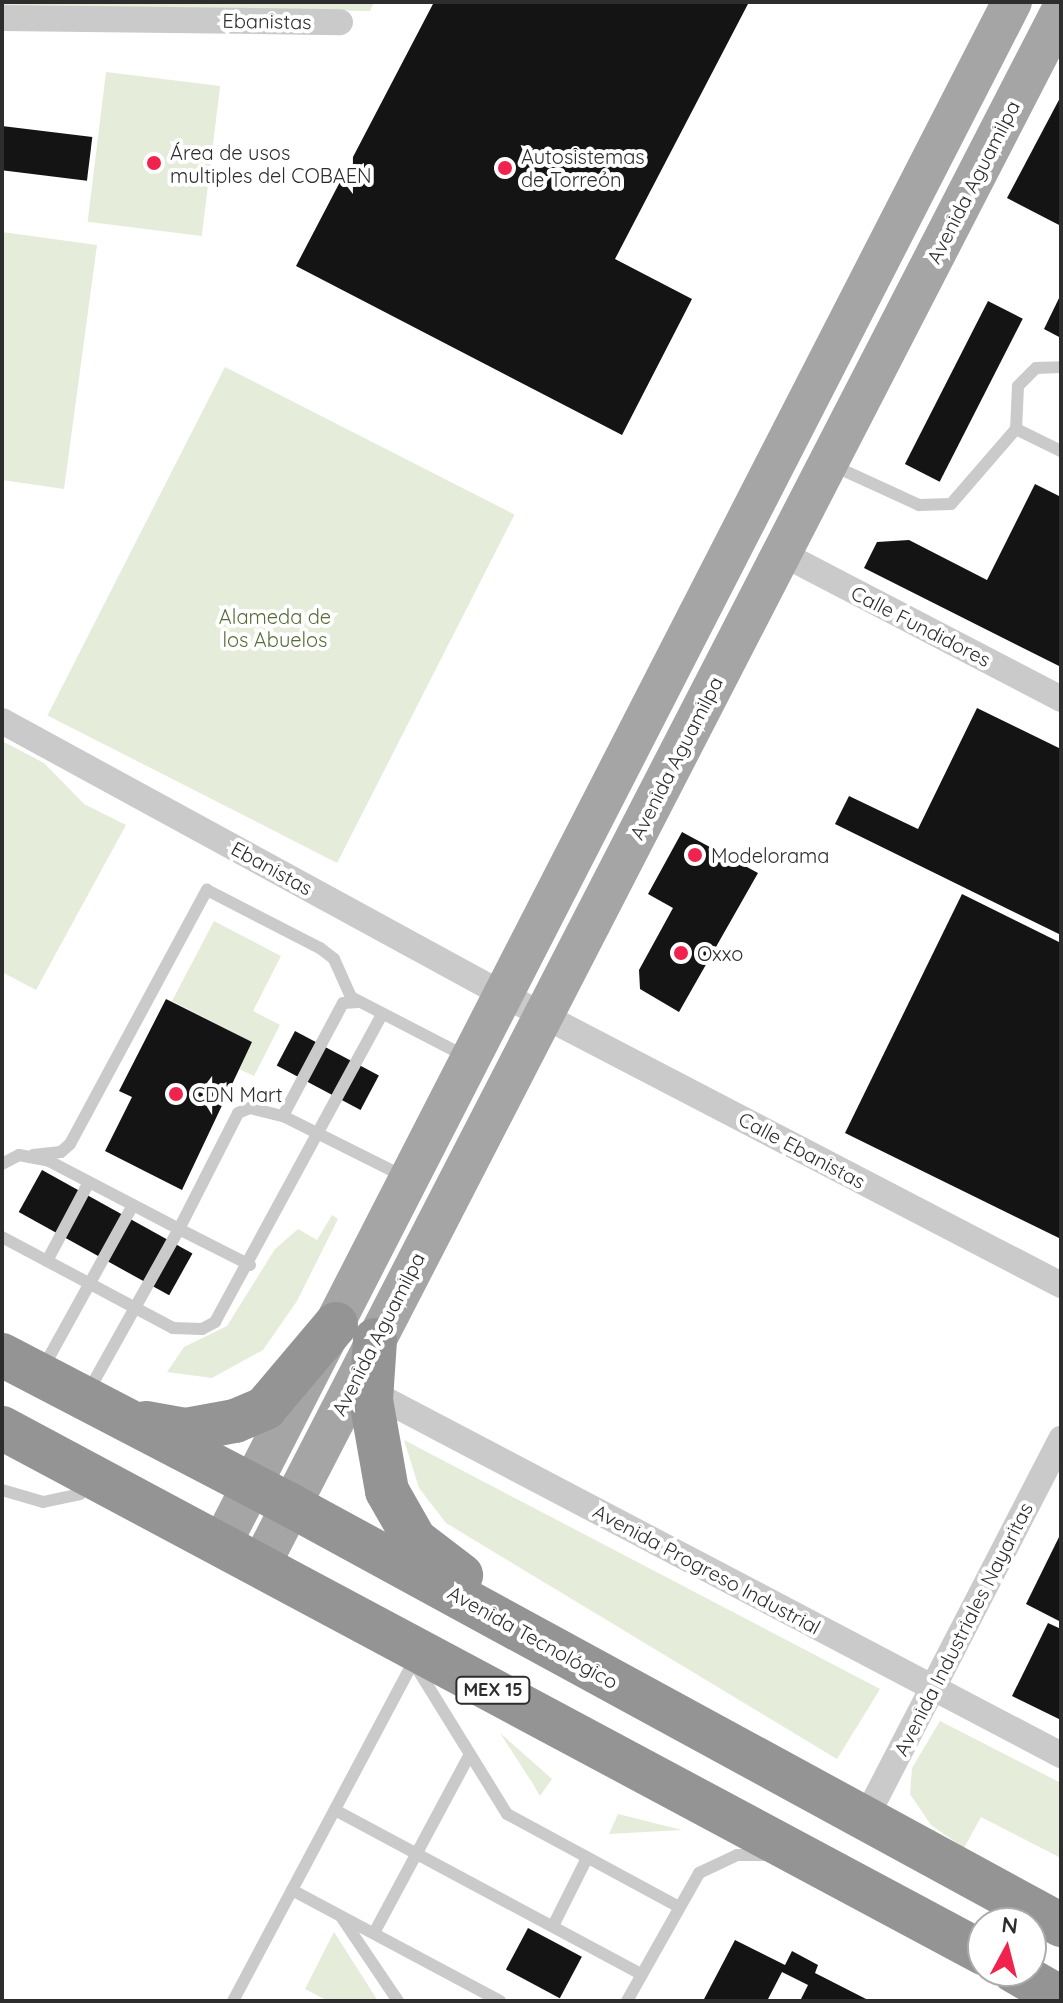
<!DOCTYPE html>
<html>
<head>
<meta charset="utf-8">
<style>
  body { margin:0 }
  #map { position:relative; width:1063px; height:2003px; overflow:hidden; background:#fff; font-family:Quicksand,sans-serif }
  div>[style] { position:absolute }
  [style*='--x'] { left:calc(var(--x)*1px); top:calc(var(--y)*1px); width:calc(var(--w)*1px); rotate:calc(var(--a)*1deg) }
  .green>* { inset:0; background:#e5ecd9; transform-origin:0 0 }
  .building>* { inset:0; background:#141414; transform-origin:0 0 }
  .lane>* { height:12px; margin:-6px; padding:0 6px; transform-origin:6px; border-radius:6px; background:#cacaca }
  .street>* { height:26px; margin:-13px; padding:0 13px; transform-origin:13px; border-radius:13px; background:#cacaca }
  .primary>* { height:40px; margin:-20px; padding:0 20px; transform-origin:20px; border-radius:20px; background:#a5a5a5 }
  .highway>* { height:44px; margin:-22px; padding:0 22px; transform-origin:22px; border-radius:22px; background:#949494 }
  .dots>* { width:22px; height:22px; translate:-50% -50%; box-sizing:border-box; border:4px solid #fff; border-radius:50% }
  span { translate:-50% -50%; white-space:nowrap; text-align:center; line-height:1.15; -webkit-text-stroke:8px #fff; paint-order:stroke }
  .shield-label span { padding:2px 6px; background:#fff; border:2px solid; border-radius:6px; -webkit-text-stroke-width:0 }
  .shield-label { font-size:18px; color:#2d2d2d; font-weight:700 }
  .street-label { font-size:20px; color:#2d2d2d }
  .poi-label { font-size:20px; color:#2d2d2d }
  .left { translate:0 -50%; text-align:left }
  .park-label { font-size:20px; color:#566b38 }
  .frame { position:absolute; inset:0; border:4px solid #2d2d2d; pointer-events:none }
  .north { position:absolute; left:967px; top:1907px; width:80px; height:80px; box-sizing:border-box; background:#fff; border:2px solid #ababab; border-radius:50%; rotate:7deg; font-size:22px; font-weight:700; line-height:32px; text-align:center; color:#2d2d2d }
  .north::after { content:''; display:block; margin:auto; width:28px; height:36px; background:#ef234e; clip-path:polygon(50% 0,100% 100%,50% 72%,0 100%) }
</style>
</head>
<body>
<div id="map">
  <div class="green">
    <i style="clip-path:polygon(2px 2px,374px 2px,370px 11px,2px 6px)"></i>
    <i style="left:106px;top:72px;width:115px;height:151px;rotate:7deg"></i>
    <i style="clip-path:polygon(2px 232px,97px 245px,64px 489px,2px 480px)"></i>
    <i style="left:225px;top:367px;width:325px;height:391px;rotate:27deg"></i>
    <i style="clip-path:polygon(2px 741px,44px 763px,84px 804px,126px 825px,36px 990px,2px 972px)"></i>
    <i style="clip-path:polygon(214px 921px,281px 956px,253px 1011px,280px 1025px,254px 1076px,239px 1069px,252px 1042px,172px 1001px)"></i>
    <i style="clip-path:polygon(332px 1215px,338px 1219px,297px 1301px,263px 1350px,212px 1378px,167px 1372px,184px 1347px,227px 1326px,275px 1249px,298px 1229px,317px 1240px)"></i>
    <i style="clip-path:polygon(404px 1440px,880px 1689px,837px 1759px,446px 1523px,419px 1488px)"></i>
    <i style="clip-path:polygon(940px 1721px,1061px 1783px,1061px 1858px,981px 1817px,964px 1848px,931px 1825px,910px 1794px,912px 1768px)"></i>
    <i style="clip-path:polygon(500px 1733px,552px 1779px,540px 1796px,533px 1784px)"></i>
    <i style="clip-path:polygon(618px 1814px,682px 1830px,609px 1834px)"></i>
    <i style="clip-path:polygon(334px 1932px,378px 2001px,328px 2001px,305px 1989px)"></i>
  </div>
  <div class="building">
    <i style="clip-path:polygon(434px 2px,749px 2px,615px 259px,692px 299px,622px 435px,296px 266px)"></i>
    <i style="clip-path:polygon(1061px 96px,1061px 226px,1007px 198px)"></i>
    <i style="left:2px;top:126px;width:91px;height:44px;rotate:7deg"></i>
    <i style="clip-path:polygon(1061px 294px,1061px 338px,1044px 329px)"></i>
    <i style="left:988px;top:301px;width:39px;height:183px;rotate:27deg"></i>
    <i style="clip-path:polygon(1035px 484px,1061px 497px,1061px 667px,864px 568px,877px 542px,909px 540px,987px 580px)"></i>
    <i style="clip-path:polygon(977px 708px,1061px 749px,1061px 935px,835px 824px,849px 796px,918px 829px)"></i>
    <i style="clip-path:polygon(682px 832px,758px 873px,679px 1012px,640px 989px,639px 970px,673px 908px,648px 894px)"></i>
    <i style="clip-path:polygon(962px 894px,1061px 943px,1061px 1239px,845px 1133px)"></i>
    <i style="clip-path:polygon(166px 999px,252px 1042px,182px 1190px,105px 1151px,132px 1097px,119px 1091px)"></i>
    <i style="left:295px;top:1031px;width:95px;height:39px;rotate:28deg"></i>
    <i style="left:42px;top:1170px;width:172px;height:48px;rotate:29deg"></i>
    <i style="clip-path:polygon(1061px 1533px,1061px 1622px,1026px 1604px)"></i>
    <i style="clip-path:polygon(1048px 1623px,1061px 1629px,1061px 1720px,1012px 1696px)"></i>
    <i style="left:528px;top:1928px;width:61px;height:47px;rotate:28deg"></i>
    <i style="clip-path:polygon(735px 1940px,785px 1965px,792px 1951px,818px 1965px,815px 1973px,870px 2001px,800px 2001px,808px 1985px,782px 1972px,767px 2001px,703px 2001px)"></i>
  </div>
  <div class="lane">
    <i style="--x:1016;--y:429;--w:43;--a:-87.3"></i>
    <i style="--x:1018;--y:386;--w:25;--a:-45"></i>
    <i style="--x:1036;--y:368;--w:25;--a:-2"></i>
    <i style="--x:834;--y:466;--w:94;--a:24.6"></i>
    <i style="--x:919;--y:505;--w:32;--a:-2"></i>
    <i style="--x:951;--y:504;--w:99;--a:-49.1"></i>
    <i style="--x:1016;--y:429;--w:50;--a:26.1"></i>
    <i style="--x:359;--y:1002;--w:16;--a:176"></i>
    <i style="--x:343;--y:1003;--w:128;--a:118"></i>
    <i style="--x:283;--y:1116;--w:136;--a:26.6"></i>
    <i style="--x:33;--y:1155;--w:28;--a:-6"></i>
    <i style="--x:61;--y:1152;--w:12;--a:-42"></i>
    <i style="--x:70;--y:1144;--w:289;--a:-61.7"></i>
    <i style="--x:207;--y:890;--w:127;--a:27.2"></i>
    <i style="--x:320;--y:948;--w:18;--a:38"></i>
    <i style="--x:334;--y:959;--w:42;--a:65.9"></i>
    <i style="--x:351;--y:997;--w:128;--a:27.4"></i>
    <i style="--x:2;--y:1164;--w:19;--a:-28"></i>
    <i style="--x:19;--y:1155;--w:31;--a:11"></i>
    <i style="--x:49;--y:1161;--w:147;--a:27.6"></i>
    <i style="--x:179;--y:1229;--w:187;--a:119.2"></i>
    <i style="--x:2;--y:1237;--w:194;--a:28"></i>
    <i style="--x:173;--y:1328;--w:29;--a:2"></i>
    <i style="--x:202;--y:1329;--w:15;--a:-28"></i>
    <i style="--x:215;--y:1322;--w:350;--a:-61.5"></i>
    <i style="--x:47;--y:1261;--w:89;--a:-62"></i>
    <i style="--x:250;--y:1265;--w:80;--a:-153.1"></i>
    <i style="--x:179;--y:1229;--w:130;--a:-63"></i>
    <i style="--x:238;--y:1113;--w:13;--a:-23"></i>
    <i style="--x:250;--y:1108;--w:34;--a:14"></i>
    <i style="--x:43;--y:1368;--w:186;--a:-61.1"></i>
    <i style="--x:2;--y:1490;--w:43;--a:16.3"></i>
    <i style="--x:43;--y:1502;--w:38;--a:-12"></i>
    <i style="--x:80;--y:1494;--w:16;--a:-50"></i>
    <i style="--x:415;--y:1665;--w:175;--a:58.3"></i>
    <i style="--x:507;--y:1814;--w:193;--a:28.4"></i>
    <i style="--x:335;--y:1810;--w:347;--a:28.2"></i>
    <i style="--x:292;--y:1890;--w:236;--a:28.1"></i>
    <i style="--x:342;--y:1918;--w:100;--a:56"></i>
    <i style="--x:553;--y:1926;--w:76;--a:-63.4"></i>
    <i style="--x:374;--y:1933;--w:203;--a:-61.8"></i>
    <i style="--x:233;--y:2001;--w:390;--a:-62"></i>
    <i style="--x:627;--y:2001;--w:147;--a:-60.6"></i>
    <i style="--x:699;--y:1873;--w:42;--a:-25.3"></i>
    <i style="--x:737;--y:1855;--w:31;--a:0"></i>
  </div>
  <div class="street">
    <i style="--x:2;--y:18;--w:338;--a:0.7"></i>
    <i style="--x:781;--y:553;--w:316;--a:27.5"></i>
    <i style="--x:2;--y:721;--w:572;--a:28.63"></i>
    <i style="--x:504;--y:995;--w:628;--a:27.5"></i>
    <i style="--x:363;--y:1388;--w:789;--a:27.73"></i>
    <i style="--x:865;--y:1819;--w:428;--a:-62.7"></i>
  </div>
  <div class="primary">
    <i style="--x:221;--y:1545;--w:1734;--a:-62.86"></i>
    <i style="--x:260;--y:1566;--w:1749;--a:-62.75"></i>
  </div>
  <div class="highway">
    <i style="--x:375;--y:1340;--w:60;--a:93.8"></i>
    <i style="--x:371;--y:1400;--w:92;--a:80"></i>
    <i style="--x:387;--y:1491;--w:56;--a:60.3"></i>
    <i style="--x:415;--y:1540;--w:58;--a:37.3"></i>
    <i style="--x:2;--y:1355;--w:325;--a:27.5"></i>
    <i style="--x:290;--y:1505;--w:878;--a:28.58"></i>
    <i style="--x:146;--y:1423;--w:41;--a:9.9"></i>
    <i style="--x:186;--y:1430;--w:50;--a:-10.4"></i>
    <i style="--x:235;--y:1421;--w:33;--a:-23"></i>
    <i style="--x:265;--y:1408;--w:110;--a:-49.8"></i>
    <i style="--x:2;--y:1428;--w:1113;--a:28.15"></i>
    <i style="--x:1014;--y:1971;--w:54;--a:29.9"></i>
  </div>
  <div class="dots">
    <i style="left:154px;top:163px;background:#ef234e"></i>
    <i style="left:505px;top:168px;background:#ef234e"></i>
    <i style="left:695px;top:855px;background:#ef234e"></i>
    <i style="left:681px;top:953px;background:#ef234e"></i>
    <i style="left:176px;top:1094px;background:#ef234e"></i>
  </div>
  <div class="shield-label">
    <span style="left:493px;top:1690px">MEX 15</span>
  </div>
  <div class="street-label">
    <span style="left:267px;top:21px;rotate:1deg">Ebanistas</span>
    <span style="left:973px;top:182px;rotate:-63deg">Avenida Aguamilpa</span>
    <span style="left:921px;top:626px;rotate:27deg">Calle Fundidores</span>
    <span style="left:676px;top:758px;rotate:-63deg">Avenida Aguamilpa</span>
    <span style="left:272px;top:868px;rotate:29deg">Ebanistas</span>
    <span style="left:802px;top:1150px;rotate:28deg">Calle Ebanistas</span>
    <span style="left:378px;top:1334px;rotate:-63deg">Avenida Aguamilpa</span>
    <span style="left:707px;top:1569px;rotate:28deg">Avenida Progreso Industrial</span>
    <span style="left:963px;top:1629px;rotate:-63deg">Avenida Industriales Nayaritas</span>
    <span style="left:533px;top:1637px;rotate:29deg">Avenida Tecnológico</span>
  </div>
  <div class="poi-label">
    <span class="left" style="left:170px;top:164px">Área de usos<br>multiples del COBAEN</span>
    <span class="left" style="left:521px;top:168px">Autosistemas<br>de Torreón</span>
    <span class="left" style="left:711px;top:855px">Modelorama</span>
    <span class="left" style="left:697px;top:953px">Oxxo</span>
    <span class="left" style="left:192px;top:1094px">CDN Mart</span>
  </div>
  <div class="park-label">
    <span style="left:275px;top:628px">Alameda de<br>los Abuelos</span>
  </div>
  <div class="frame"></div>
  <div class="north">N</div>
</div>
</body>
</html>
